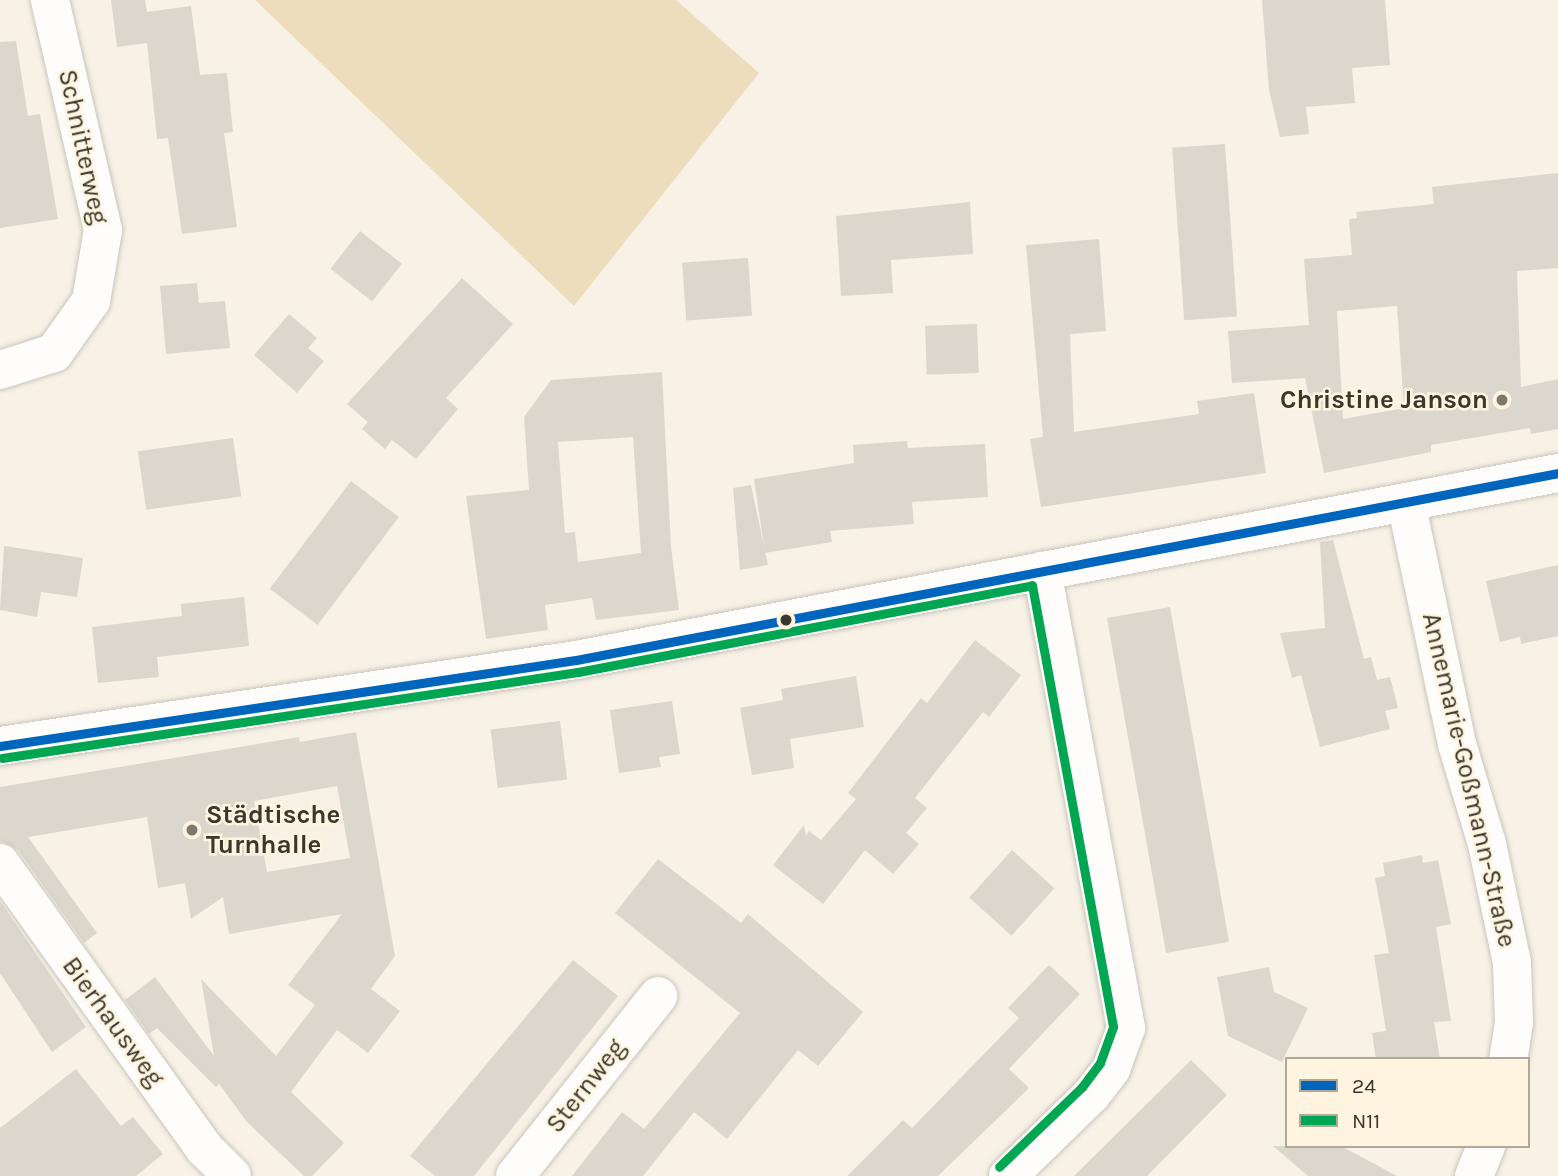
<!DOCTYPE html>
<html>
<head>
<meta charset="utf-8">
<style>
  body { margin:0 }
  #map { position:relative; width:1558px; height:1176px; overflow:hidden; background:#f7f1e6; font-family:Karla,sans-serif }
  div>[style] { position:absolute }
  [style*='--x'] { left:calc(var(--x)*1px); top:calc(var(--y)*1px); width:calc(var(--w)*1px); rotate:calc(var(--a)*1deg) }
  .green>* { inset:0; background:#edddbd }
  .building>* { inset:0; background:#dcd7cd; transform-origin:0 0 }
  .roads { filter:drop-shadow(0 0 2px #cac5bc) drop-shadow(0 0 2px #cac5bc) }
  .street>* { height:38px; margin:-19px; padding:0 19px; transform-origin:19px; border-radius:19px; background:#fefdfb }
  .secondary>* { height:38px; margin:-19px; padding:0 19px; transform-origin:19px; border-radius:19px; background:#fefdfb }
  .bus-1>* { height:9px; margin:-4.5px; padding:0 4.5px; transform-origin:4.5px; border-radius:4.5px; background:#0065bd }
  .bus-2>* { height:9px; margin:-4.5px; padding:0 4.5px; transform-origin:4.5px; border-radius:4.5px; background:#00a651 }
  .dots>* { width:19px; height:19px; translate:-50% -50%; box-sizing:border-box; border:4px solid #fef4df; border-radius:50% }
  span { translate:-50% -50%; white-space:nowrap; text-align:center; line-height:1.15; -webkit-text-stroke:5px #fef4df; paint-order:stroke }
  .street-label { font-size:26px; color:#3c372e }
  .poi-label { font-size:26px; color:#3c372e; font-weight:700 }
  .right { translate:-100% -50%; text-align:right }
  .left { translate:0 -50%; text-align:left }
  .legend { position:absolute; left:1285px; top:1057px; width:245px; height:91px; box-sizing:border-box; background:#fef4df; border:2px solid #b0a898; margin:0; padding:9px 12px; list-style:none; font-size:21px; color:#3c372e }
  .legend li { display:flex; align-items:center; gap:14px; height:35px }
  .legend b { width:35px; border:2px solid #b0a898 }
</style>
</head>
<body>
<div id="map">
  <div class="green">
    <i style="clip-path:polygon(255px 0,676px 0,759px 73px,574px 306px)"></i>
  </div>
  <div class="building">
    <i style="clip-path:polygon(111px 0,145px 0,147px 12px,191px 6px,200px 75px,227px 73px,233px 132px,224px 133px,237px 227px,182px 234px,168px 138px,157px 139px,147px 43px,117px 47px)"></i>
    <i style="clip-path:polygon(1262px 0,1385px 0,1390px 65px,1352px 68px,1355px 103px,1306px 107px,1309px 134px,1280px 137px,1269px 90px)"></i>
    <i style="clip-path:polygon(16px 41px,28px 116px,40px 114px,58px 219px,0 228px,0 42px)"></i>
    <i style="left:1225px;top:144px;width:173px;height:53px;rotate:86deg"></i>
    <i style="clip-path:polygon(evenodd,1558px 173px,1558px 268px,1517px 271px,1521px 387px,1558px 379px,1558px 429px,1531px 434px,1530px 428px,1431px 445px,1431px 452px,1324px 473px,1305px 378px,1232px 383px,1228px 331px,1309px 325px,1304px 259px,1352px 255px,1349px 219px,1357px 218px,1356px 212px,1434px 204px,1432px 187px,1558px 173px,1397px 306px,1404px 408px,1343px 419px,1337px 311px,1397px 306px)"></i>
    <i style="clip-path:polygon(970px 202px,973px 254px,891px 260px,893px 293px,841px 296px,836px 216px)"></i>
    <i style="left:360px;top:231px;width:53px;height:48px;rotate:38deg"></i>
    <i style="clip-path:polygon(1099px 239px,1106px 331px,1070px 334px,1074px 432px,1199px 414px,1197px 401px,1254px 393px,1266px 473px,1041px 507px,1030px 439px,1043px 437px,1026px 245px)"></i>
    <i style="left:748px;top:258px;width:58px;height:66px;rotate:86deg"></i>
    <i style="clip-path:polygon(462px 278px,513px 324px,446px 398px,458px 409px,416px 459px,392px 440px,385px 449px,362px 429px,368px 422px,347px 404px)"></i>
    <i style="clip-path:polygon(197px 283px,199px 303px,225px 301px,230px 348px,166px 354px,160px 286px)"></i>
    <i style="clip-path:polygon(289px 314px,317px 338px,308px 348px,324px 361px,297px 393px,254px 355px)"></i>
    <i style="left:977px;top:324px;width:49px;height:52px;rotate:88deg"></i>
    <i style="clip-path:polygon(evenodd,662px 372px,671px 547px,679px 610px,596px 620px,592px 598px,545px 605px,548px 630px,486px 639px,466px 496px,529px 490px,524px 417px,551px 380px,662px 372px,633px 437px,641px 553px,578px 562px,575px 532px,565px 533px,558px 442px,633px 437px)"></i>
    <i style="left:233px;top:438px;width:59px;height:96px;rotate:82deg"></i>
    <i style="clip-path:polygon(907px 441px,908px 448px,985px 444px,988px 497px,912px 502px,914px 524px,830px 531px,832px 542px,765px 553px,754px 479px,854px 463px,853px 445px)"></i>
    <i style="left:351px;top:481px;width:60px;height:135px;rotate:37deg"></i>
    <i style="clip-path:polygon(751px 485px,768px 565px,740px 570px,733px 488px)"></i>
    <i style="clip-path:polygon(1333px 540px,1364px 659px,1371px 657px,1377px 680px,1390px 677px,1398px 708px,1385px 711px,1390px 729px,1320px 747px,1301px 675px,1292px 678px,1280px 633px,1325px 628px,1320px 542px)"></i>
    <i style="clip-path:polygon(4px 546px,83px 558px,77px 597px,41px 592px,37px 617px,0 610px)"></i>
    <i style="clip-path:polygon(1558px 565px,1558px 636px,1521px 644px,1520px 637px,1500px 642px,1486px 581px)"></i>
    <i style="clip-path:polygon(244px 597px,249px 646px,157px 657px,159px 677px,98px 683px,92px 627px,182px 616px,181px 604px)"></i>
    <i style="left:1170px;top:607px;width:340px;height:64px;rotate:80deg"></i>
    <i style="clip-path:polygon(975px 640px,1021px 675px,989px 717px,983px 712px,915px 798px,927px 808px,906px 833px,919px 844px,893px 874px,865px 850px,823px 904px,773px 865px,804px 825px,806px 836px,809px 831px,821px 840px,856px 799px,848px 793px,921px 698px,927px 703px)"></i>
    <i style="clip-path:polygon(856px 676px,864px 727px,790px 739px,794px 768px,752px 775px,740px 708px,783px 700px,781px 689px)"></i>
    <i style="clip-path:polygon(672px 701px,680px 754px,659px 757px,661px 767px,619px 773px,610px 710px)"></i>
    <i style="left:560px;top:721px;width:59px;height:70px;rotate:83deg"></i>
    <i style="clip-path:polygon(evenodd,356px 732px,395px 956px,371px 989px,400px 1011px,368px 1053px,337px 1030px,291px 1092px,344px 1143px,312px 1176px,304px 1176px,247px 1122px,219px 1084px,216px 1087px,157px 1028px,149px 1034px,125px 1000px,155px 977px,214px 1056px,201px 979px,276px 1056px,315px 1005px,288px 985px,342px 914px,229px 934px,223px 897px,191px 919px,185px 883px,158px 888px,147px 817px,28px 837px,97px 933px,84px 943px,18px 850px,0 841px,0 787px,299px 737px,300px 742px,356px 732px,337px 786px,350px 858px,267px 872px,254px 801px,337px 786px)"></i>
    <i style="left:1012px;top:850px;width:57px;height:64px;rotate:42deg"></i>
    <i style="clip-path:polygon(1422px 855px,1423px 863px,1438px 860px,1451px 924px,1436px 927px,1451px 1021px,1434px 1022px,1440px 1059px,1376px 1059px,1372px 1033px,1386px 1031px,1374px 955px,1389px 953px,1375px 878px,1385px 876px,1383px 863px)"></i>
    <i style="clip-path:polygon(658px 859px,741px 923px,748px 914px,863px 1012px,818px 1066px,798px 1050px,727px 1139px,694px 1112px,643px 1176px,572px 1176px,622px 1112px,644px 1129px,740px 1013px,615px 913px)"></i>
    <i style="clip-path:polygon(0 901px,86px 1027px,52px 1052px,0 973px)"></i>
    <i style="clip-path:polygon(573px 960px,618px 996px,474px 1176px,435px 1176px,410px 1156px)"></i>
    <i style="clip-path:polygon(1049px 965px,1080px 994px,1009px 1069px,1029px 1088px,938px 1176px,847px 1176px,903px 1120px,912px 1128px,1019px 1018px,1008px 1008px)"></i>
    <i style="clip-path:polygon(1269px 967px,1274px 992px,1308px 1008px,1282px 1062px,1228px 1036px,1217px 977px)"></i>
    <i style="clip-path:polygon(1191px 1060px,1227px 1095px,1147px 1176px,1074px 1176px)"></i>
    <i style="clip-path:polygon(76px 1069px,121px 1126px,133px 1117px,163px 1154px,136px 1176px,0 1176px,0 1128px)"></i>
    <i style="clip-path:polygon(1273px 1146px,1341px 1146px,1397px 1176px,1308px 1176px)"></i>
  </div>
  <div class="roads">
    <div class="street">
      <i style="--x:0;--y:370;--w:57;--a:-17.5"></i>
      <i style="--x:54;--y:353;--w:64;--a:-54.6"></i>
      <i style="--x:91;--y:301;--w:72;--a:-80.4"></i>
      <i style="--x:103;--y:230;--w:236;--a:-103"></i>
      <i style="--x:1406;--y:502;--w:247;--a:78.1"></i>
      <i style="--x:1457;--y:744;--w:104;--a:73.3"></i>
      <i style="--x:1487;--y:844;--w:122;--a:78.1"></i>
      <i style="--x:1512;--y:963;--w:60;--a:88.1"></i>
      <i style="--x:1514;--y:1023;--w:36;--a:99"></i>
      <i style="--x:0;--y:863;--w:352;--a:54.4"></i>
      <i style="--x:205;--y:1149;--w:38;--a:45"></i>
      <i style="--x:515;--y:1176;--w:230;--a:-51.5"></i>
      <i style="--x:1008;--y:1176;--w:116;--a:-44.3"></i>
      <i style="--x:1091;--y:1095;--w:33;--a:-52"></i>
      <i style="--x:1111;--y:1069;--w:44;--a:-69.9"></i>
      <i style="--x:1126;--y:1028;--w:465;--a:-100.4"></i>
      <i style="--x:1474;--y:1176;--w:32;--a:-68"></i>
    </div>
    <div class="secondary">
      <i style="--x:0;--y:746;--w:582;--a:-8.49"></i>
      <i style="--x:576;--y:660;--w:1000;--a:-10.78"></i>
    </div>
  </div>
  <div class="bus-1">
    <i style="--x:0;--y:746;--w:582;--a:-8.49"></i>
    <i style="--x:576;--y:660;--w:1000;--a:-10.78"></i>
  </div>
  <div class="bus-2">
    <i style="--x:2;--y:758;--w:582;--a:-8.49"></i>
    <i style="--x:578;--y:672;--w:462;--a:-10.8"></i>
    <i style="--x:1032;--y:585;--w:449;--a:79.6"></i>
    <i style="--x:1113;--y:1027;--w:38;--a:110"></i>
    <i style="--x:1100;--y:1063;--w:30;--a:127"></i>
    <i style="--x:1082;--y:1087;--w:115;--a:136.1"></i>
  </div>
  <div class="dots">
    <i style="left:1502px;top:400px;background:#7d786e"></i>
    <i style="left:786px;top:620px;background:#3c372e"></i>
    <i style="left:192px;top:830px;background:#7d786e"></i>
  </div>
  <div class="street-label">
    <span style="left:83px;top:147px;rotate:78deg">Schnitterweg</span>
    <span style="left:1469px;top:780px;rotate:77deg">Annemarie-Goßmann-Straße</span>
    <span style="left:113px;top:1022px;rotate:54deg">Bierhausweg</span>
    <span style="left:586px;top:1086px;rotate:-52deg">Sternweg</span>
  </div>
  <div class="poi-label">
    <span class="right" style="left:1488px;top:400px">Christine Janson</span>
    <span class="left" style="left:206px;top:830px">Städtische<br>Turnhalle</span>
  </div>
  <ul class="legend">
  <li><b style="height:9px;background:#0065bd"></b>24</li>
  <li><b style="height:9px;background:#00a651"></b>N11</li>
  </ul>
</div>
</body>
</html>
